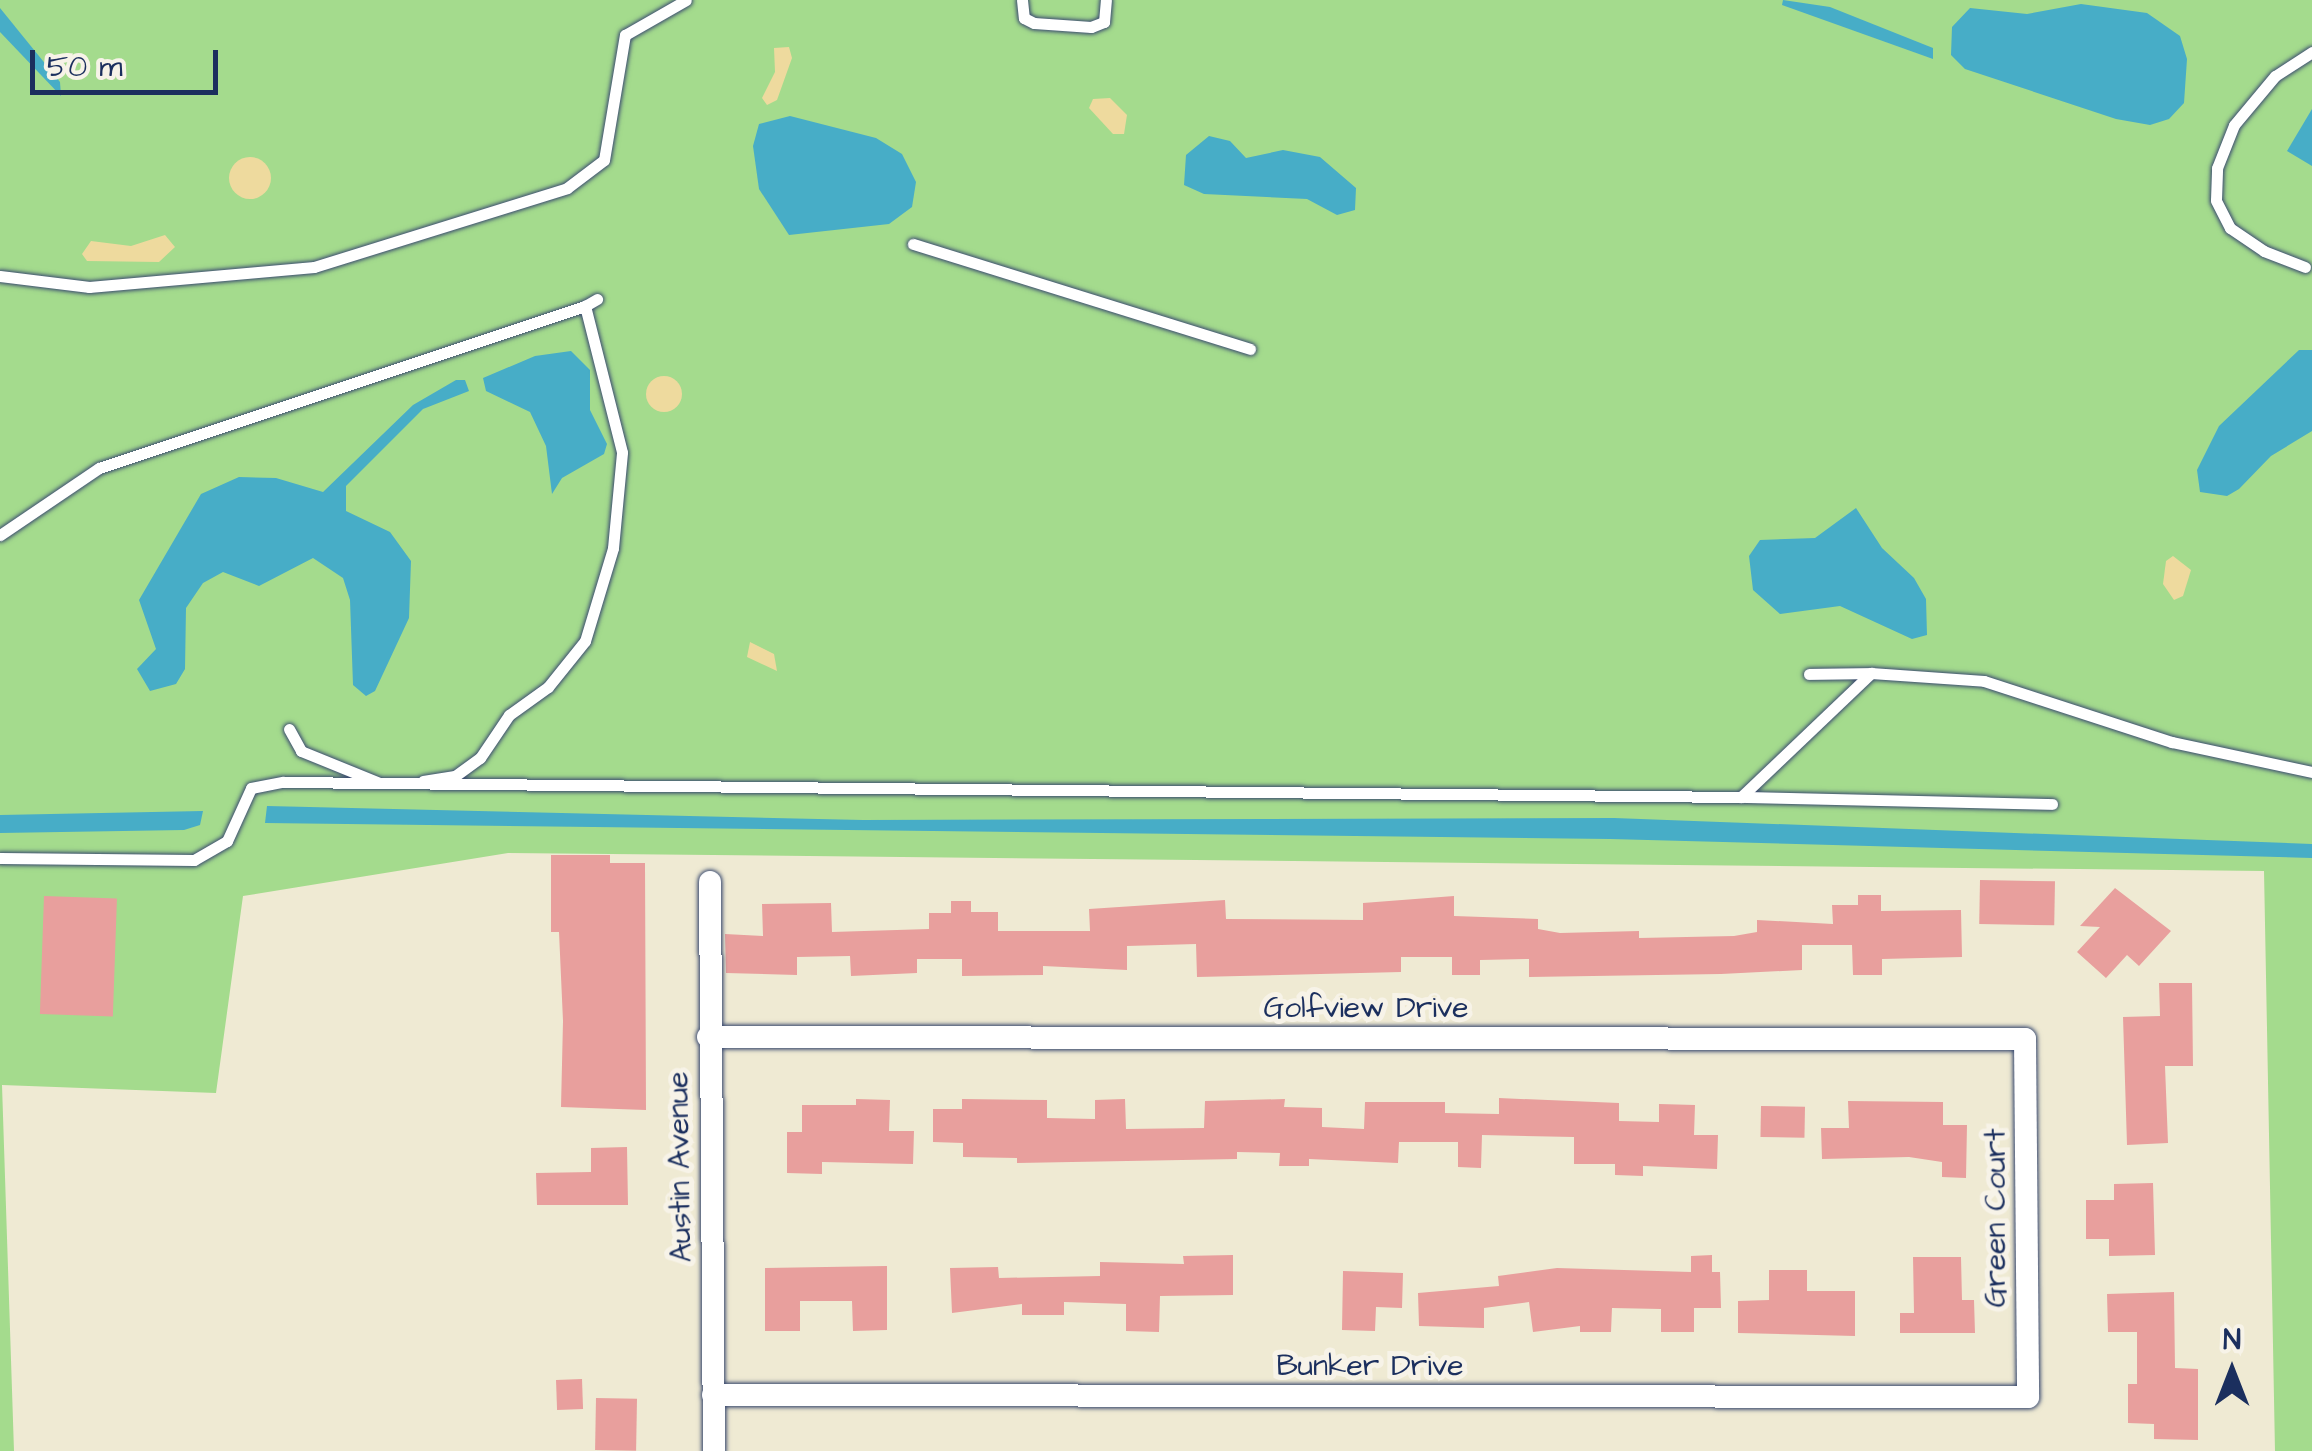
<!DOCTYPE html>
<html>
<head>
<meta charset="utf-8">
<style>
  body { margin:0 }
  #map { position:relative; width:2312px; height:1451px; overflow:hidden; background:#efead3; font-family:"Architects Daughter",sans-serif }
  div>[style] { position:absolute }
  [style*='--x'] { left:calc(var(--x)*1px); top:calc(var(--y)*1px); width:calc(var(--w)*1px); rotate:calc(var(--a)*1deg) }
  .green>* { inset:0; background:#a4db8d }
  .sand>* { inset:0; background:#eeda9e }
  .round { border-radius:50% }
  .water>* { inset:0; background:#47adc7 }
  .building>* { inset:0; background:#e89f9d; transform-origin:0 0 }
  .roads { filter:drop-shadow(0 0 2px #3b4b70) drop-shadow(0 0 2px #3b4b70) }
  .service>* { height:11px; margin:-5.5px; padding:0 5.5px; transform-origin:5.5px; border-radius:5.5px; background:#fff }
  .minor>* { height:22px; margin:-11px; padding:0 11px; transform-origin:11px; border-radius:11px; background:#fff }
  span { translate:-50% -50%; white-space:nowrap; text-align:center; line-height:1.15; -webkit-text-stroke:10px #f7f3e8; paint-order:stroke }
  .street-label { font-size:30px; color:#1b2f5e }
  .north { position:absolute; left:2182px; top:1321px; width:100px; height:100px; -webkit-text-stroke:8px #f7f3e8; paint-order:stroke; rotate:0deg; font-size:28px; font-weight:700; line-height:40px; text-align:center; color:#1b2f5e }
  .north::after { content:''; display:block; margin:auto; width:35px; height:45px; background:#1b2f5e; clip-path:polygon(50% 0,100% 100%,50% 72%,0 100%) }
  .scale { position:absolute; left:30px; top:50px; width:188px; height:45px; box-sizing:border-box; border:5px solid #1b2f5e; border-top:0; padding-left:12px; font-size:30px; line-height:35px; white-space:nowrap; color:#1b2f5e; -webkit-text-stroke:8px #f7f3e8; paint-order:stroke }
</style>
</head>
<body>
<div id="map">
  <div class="green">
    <i style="clip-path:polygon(0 0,2312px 0,2312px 1451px,2275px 1451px,2264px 871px,508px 853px,243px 896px,216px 1093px,2px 1085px,14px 1451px,0 1451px)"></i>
  </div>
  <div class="sand">
    <i style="clip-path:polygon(789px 47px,792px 58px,777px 100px,767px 105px,762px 98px,775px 72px,774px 48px)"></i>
    <i style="clip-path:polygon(1110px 98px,1127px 115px,1124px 134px,1113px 134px,1089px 108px,1093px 99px)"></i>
    <i class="round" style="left:229px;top:157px;width:42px;height:42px"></i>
    <i style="clip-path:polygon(165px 235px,175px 247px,159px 262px,87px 261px,82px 254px,91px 241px,131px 246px)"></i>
    <i class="round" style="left:646px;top:376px;width:36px;height:36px"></i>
    <i style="clip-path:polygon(2173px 556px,2191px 570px,2183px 596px,2174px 600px,2163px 584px,2166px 561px)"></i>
    <i style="clip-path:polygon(750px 642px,774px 654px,777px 671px,747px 657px)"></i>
  </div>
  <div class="water">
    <i style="clip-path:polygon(1783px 0,1830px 7px,1933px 48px,1933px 59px,1782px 5px)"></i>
    <i style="clip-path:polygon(2081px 4px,2147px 13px,2180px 36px,2187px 59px,2184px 103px,2169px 119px,2150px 125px,2116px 119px,1965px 69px,1951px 55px,1952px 27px,1970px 8px,2027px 14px)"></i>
    <i style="clip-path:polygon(0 8px,60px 82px,61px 96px,0 32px)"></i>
    <i style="clip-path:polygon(2312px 109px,2312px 166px,2287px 151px)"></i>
    <i style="clip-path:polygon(790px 116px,876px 138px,902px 154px,916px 182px,912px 207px,889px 224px,789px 235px,759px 189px,753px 146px,759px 124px)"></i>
    <i style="clip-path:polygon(1209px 136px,1230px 141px,1246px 158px,1283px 150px,1320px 157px,1356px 188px,1355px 210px,1337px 215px,1307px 199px,1204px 194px,1184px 185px,1186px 155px)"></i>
    <i style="clip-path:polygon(2299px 350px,2312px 350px,2312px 431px,2271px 456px,2239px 489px,2227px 496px,2200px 492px,2197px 470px,2219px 426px)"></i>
    <i style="clip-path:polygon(571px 351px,590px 370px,590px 410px,607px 444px,604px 454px,562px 478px,552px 494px,546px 446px,530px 412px,486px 391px,483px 378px,535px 356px)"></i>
    <i style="clip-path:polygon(456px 380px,465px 380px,469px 391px,423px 409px,346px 486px,346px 511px,390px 532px,411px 561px,409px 618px,375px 691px,366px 696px,353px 685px,350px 600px,343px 578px,313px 558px,259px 586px,223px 572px,203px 583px,186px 608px,185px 669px,176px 684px,150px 691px,137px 669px,156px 649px,139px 600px,201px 494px,239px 477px,276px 478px,323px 492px,413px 405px)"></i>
    <i style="clip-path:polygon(1856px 508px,1882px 548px,1914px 578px,1926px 599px,1927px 635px,1912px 639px,1840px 606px,1780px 614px,1753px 590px,1749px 556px,1760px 540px,1815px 538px)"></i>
    <i style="clip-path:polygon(267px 806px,863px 820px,1614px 818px,2312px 844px,2312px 858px,1610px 839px,265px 823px)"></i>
    <i style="clip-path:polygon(203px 811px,200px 825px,184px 830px,0 833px,0 815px)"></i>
  </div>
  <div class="building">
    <i style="clip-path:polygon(551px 855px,610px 855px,610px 863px,645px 863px,646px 1110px,561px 1107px,563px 1021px,559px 932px,551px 932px)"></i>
    <i style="left:1980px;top:880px;width:75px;height:44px;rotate:1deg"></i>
    <i style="clip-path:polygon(2115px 888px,2171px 931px,2139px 966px,2127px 955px,2106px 978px,2077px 952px,2100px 927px,2080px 926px)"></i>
    <i style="clip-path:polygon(1858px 895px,1881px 895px,1881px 911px,1961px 910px,1962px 957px,1882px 959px,1882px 975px,1853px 975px,1852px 945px,1802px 945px,1802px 970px,1721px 974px,1529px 977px,1529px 959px,1480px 960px,1480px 975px,1452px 975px,1452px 957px,1401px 957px,1401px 972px,1197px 977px,1196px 944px,1127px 946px,1127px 970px,1043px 966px,1043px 975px,962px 976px,962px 959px,917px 959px,917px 973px,851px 976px,850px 956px,797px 957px,797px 975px,726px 973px,725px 934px,763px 936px,762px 904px,831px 903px,832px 932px,929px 929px,929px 913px,951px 913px,951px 901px,971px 901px,971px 912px,998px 912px,998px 931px,1090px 931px,1089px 909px,1225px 900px,1226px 919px,1363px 920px,1363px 903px,1454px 896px,1454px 916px,1538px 919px,1538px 929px,1560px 933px,1639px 931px,1639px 938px,1734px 936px,1757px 932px,1757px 920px,1833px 924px,1832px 905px,1858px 905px)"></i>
    <i style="left:44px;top:896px;width:73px;height:118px;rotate:2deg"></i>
    <i style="clip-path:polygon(2159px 983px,2192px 983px,2193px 1066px,2165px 1066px,2168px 1143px,2127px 1145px,2123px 1017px,2160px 1016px)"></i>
    <i style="clip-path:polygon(1499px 1098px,1619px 1103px,1619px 1121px,1659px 1122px,1659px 1104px,1695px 1105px,1694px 1135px,1718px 1135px,1717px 1169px,1643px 1166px,1643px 1176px,1615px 1175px,1615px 1164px,1574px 1164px,1574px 1137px,1482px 1135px,1481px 1168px,1458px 1167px,1458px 1142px,1399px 1142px,1398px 1163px,1309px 1159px,1309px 1166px,1279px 1166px,1280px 1153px,1237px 1152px,1237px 1159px,1017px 1163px,1017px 1158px,963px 1157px,963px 1143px,933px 1142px,933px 1109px,962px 1109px,962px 1099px,1047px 1100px,1047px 1118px,1095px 1119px,1095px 1100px,1125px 1099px,1126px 1129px,1204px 1128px,1205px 1101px,1285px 1099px,1284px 1107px,1322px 1108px,1322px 1127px,1364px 1129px,1365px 1102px,1445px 1102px,1445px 1113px,1499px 1114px)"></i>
    <i style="clip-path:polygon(856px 1099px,890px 1100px,889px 1131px,914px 1131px,913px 1164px,822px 1162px,822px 1174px,787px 1173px,787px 1132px,802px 1132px,802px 1105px,856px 1105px)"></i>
    <i style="clip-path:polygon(1848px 1101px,1943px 1102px,1943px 1125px,1967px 1125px,1966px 1178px,1942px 1177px,1942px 1162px,1909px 1157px,1822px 1159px,1821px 1128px,1849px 1128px)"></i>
    <i style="left:1761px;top:1106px;width:44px;height:31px;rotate:1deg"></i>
    <i style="clip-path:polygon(627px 1147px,628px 1205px,537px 1205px,536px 1173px,591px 1172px,591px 1148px)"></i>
    <i style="clip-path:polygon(2153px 1183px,2155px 1255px,2109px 1256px,2109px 1239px,2086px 1239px,2086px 1200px,2114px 1200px,2114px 1184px)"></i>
    <i style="clip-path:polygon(1233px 1255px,1233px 1295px,1160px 1296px,1159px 1332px,1126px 1331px,1126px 1304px,1064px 1302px,1064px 1315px,1022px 1315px,1022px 1304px,952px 1313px,950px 1268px,998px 1267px,999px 1278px,1100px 1276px,1100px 1262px,1184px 1264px,1183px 1256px)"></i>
    <i style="clip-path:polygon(1712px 1255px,1712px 1272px,1720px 1272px,1721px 1308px,1694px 1308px,1694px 1332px,1661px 1332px,1661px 1309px,1612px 1308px,1611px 1332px,1580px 1332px,1580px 1326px,1533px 1332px,1529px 1302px,1484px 1308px,1484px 1328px,1419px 1326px,1418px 1293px,1499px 1286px,1498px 1276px,1557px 1268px,1691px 1272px,1691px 1256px)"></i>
    <i style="clip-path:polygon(1913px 1257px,1961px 1257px,1962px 1300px,1974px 1300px,1975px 1333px,1900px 1333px,1900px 1313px,1914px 1313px)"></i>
    <i style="clip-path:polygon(887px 1266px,887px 1330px,853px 1331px,852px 1301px,800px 1301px,800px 1331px,765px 1331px,765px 1268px)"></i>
    <i style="clip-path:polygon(1769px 1270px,1807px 1270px,1807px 1291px,1855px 1291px,1855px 1336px,1738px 1333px,1738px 1301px,1769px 1300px)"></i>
    <i style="clip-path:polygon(1343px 1271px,1403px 1273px,1402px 1308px,1376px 1307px,1375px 1331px,1342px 1330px)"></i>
    <i style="clip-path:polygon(2174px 1292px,2175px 1368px,2198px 1369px,2198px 1440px,2154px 1439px,2154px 1424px,2128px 1423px,2128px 1384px,2137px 1384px,2137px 1332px,2108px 1332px,2107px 1294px)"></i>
    <i style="left:582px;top:1379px;width:30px;height:26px;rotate:88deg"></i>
    <i style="left:596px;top:1398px;width:41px;height:52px;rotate:1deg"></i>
  </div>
  <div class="roads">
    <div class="service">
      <i style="--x:1022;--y:0;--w:18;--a:84"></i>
      <i style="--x:1024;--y:18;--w:11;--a:27"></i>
      <i style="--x:1034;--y:23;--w:57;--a:4"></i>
      <i style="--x:1091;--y:27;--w:14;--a:-21"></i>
      <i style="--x:1104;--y:22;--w:22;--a:-85"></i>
      <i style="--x:913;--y:244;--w:353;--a:17.3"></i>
      <i style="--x:2305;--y:267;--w:44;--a:-158.7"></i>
      <i style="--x:2264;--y:251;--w:41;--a:-145.9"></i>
      <i style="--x:2230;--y:228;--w:31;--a:-117"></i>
      <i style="--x:2216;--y:200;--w:32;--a:-88"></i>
      <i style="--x:2217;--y:168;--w:46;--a:-68.4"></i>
      <i style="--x:2234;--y:125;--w:64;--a:-50.1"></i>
      <i style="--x:2275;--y:76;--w:44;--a:-33"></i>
      <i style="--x:0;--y:276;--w:90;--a:7"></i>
      <i style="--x:89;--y:287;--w:226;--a:-5.1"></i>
      <i style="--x:314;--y:267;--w:265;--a:-17.3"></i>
      <i style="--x:567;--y:188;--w:46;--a:-37.1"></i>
      <i style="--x:604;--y:160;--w:127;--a:-80.5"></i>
      <i style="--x:625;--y:35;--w:70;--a:-29.8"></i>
      <i style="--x:0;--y:535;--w:120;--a:-34.1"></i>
      <i style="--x:99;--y:468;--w:512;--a:-18.43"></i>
      <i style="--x:1809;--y:674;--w:62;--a:-0.9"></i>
      <i style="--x:289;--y:729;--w:25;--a:61"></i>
      <i style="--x:301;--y:751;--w:85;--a:22.1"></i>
      <i style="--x:423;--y:781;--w:32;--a:-9"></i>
      <i style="--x:455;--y:776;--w:31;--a:-36"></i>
      <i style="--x:480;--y:758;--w:52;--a:-56"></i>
      <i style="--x:509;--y:715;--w:48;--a:-35.7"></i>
      <i style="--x:548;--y:687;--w:59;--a:-51.2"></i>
      <i style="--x:585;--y:641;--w:97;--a:-73.2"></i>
      <i style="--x:613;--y:548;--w:96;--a:-84.6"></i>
      <i style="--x:622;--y:452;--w:151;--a:-104.2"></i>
      <i style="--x:585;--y:306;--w:14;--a:-30"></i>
      <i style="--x:2052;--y:804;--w:311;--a:-178.7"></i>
      <i style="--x:1741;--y:797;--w:180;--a:-43.6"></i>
      <i style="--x:1871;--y:673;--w:113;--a:4"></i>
      <i style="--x:1984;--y:681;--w:198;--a:18"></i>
      <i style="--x:2172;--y:742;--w:143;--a:12.1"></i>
      <i style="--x:0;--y:858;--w:194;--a:0.6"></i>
      <i style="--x:194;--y:860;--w:38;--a:-30"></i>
      <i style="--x:227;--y:841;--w:58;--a:-65.6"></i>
      <i style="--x:251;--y:788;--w:33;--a:-11"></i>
      <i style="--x:283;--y:782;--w:1458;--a:0.59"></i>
    </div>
    <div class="minor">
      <i style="--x:710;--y:882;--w:569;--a:89.6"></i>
      <i style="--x:708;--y:1037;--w:1317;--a:0.09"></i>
      <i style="--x:2025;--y:1039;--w:358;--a:89.5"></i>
      <i style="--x:2028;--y:1397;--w:1315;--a:-179.91"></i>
    </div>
  </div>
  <div class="street-label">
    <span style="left:1366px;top:1008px">Golfview Drive</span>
    <span style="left:680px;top:1167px;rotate:-91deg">Austin Avenue</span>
    <span style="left:1996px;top:1218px;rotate:-90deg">Green Court</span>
    <span style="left:1370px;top:1366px">Bunker Drive</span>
  </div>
  <div class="north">N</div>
  <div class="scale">50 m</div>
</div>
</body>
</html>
